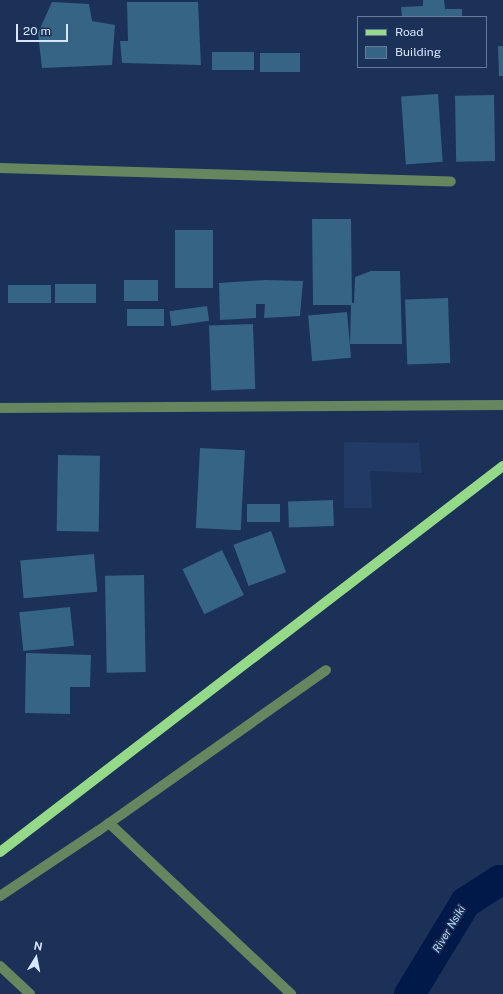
<!DOCTYPE html>
<html>
<head>
<meta charset="utf-8">
<style>
  body { margin:0 }
  #map { position:relative; width:503px; height:994px; overflow:hidden; background:#1b3157; font-family:"Public Sans",sans-serif }
  div>[style] { position:absolute }
  [style*='--x'] { left:calc(var(--x)*1px); top:calc(var(--y)*1px); width:calc(var(--w)*1px); rotate:calc(var(--a)*1deg) }
  .built>* { inset:0; background:#223a66 }
  .stream>* { height:5px; margin:-2.5px; padding:0 2.5px; transform-origin:2.5px; border-radius:2.5px; background:#011949 }
  .river>* { height:31px; margin:-15.5px; padding:0 15.5px; transform-origin:15.5px; border-radius:15.5px; background:#011949 }
  .building>* { inset:0; background:#356485; transform-origin:0 0 }
  .minor>* { height:10px; margin:-5px; padding:0 5px; transform-origin:5px; border-radius:5px; background:#65865f }
  .major>* { height:10px; margin:-5px; padding:0 5px; transform-origin:5px; border-radius:5px; background:#95da88 }
  span { translate:-50% -50%; white-space:nowrap; text-align:center; line-height:1.15; -webkit-text-stroke:3px #1b3157; paint-order:stroke }
  .water-label { font-size:11px; color:#c4d7f8; font-style:italic }
  .legend { position:absolute; left:357px; top:16px; width:130px; height:52px; box-sizing:border-box; background:#1b3157; border:1px solid #66799a; margin:0; padding:5px 7px; list-style:none; font-size:12px; color:#d7e6fe }
  .legend li { display:flex; align-items:center; gap:8px; height:20px }
  .legend b { width:20px; border:1px solid #66799a }
  .north { position:absolute; left:16px; top:938px; width:40px; height:40px; -webkit-text-stroke:3px #1b3157; paint-order:stroke; rotate:10deg; font-size:11px; font-weight:700; line-height:16px; text-align:center; color:#d7e6fe }
  .north::after { content:''; display:block; margin:auto; width:14px; height:18px; background:#d7e6fe; clip-path:polygon(50% 0,100% 100%,50% 72%,0 100%) }
  .scale { position:absolute; left:16px; top:24px; width:52px; height:18px; box-sizing:border-box; border:2px solid #d7e6fe; border-top:0; padding-left:5px; font-size:12px; line-height:14px; white-space:nowrap; color:#d7e6fe; -webkit-text-stroke:3px #1b3157; paint-order:stroke }
</style>
</head>
<body>
<div id="map">
  <div class="built">
    <i style="clip-path:polygon(344px 442px,419px 443px,422px 473px,370px 471px,372px 508px,344px 508px)"></i>
  </div>
  <div class="stream">
    <i style="--x:499;--y:880;--w:6;--a:-45"></i>
  </div>
  <div class="river">
    <i style="--x:409;--y:994;--w:108;--a:-58.7"></i>
    <i style="--x:465;--y:902;--w:40;--a:-32.9"></i>
    <i style="--x:499;--y:880;--w:4;--a:0"></i>
  </div>
  <div class="building">
    <i style="clip-path:polygon(423px 0,444px 0,445px 9px,462px 9px,462px 17px,402px 17px,401px 7px,423px 6px)"></i>
    <i style="clip-path:polygon(52px 2px,89px 4px,92px 21px,115px 25px,112px 65px,42px 68px,38px 33px)"></i>
    <i style="clip-path:polygon(127px 2px,198px 2px,201px 65px,122px 63px,120px 41px,128px 41px)"></i>
    <i style="clip-path:polygon(498px 46px,503px 46px,503px 76px,499px 76px)"></i>
    <i style="left:254px;top:52px;width:18px;height:42px;rotate:90deg"></i>
    <i style="left:300px;top:53px;width:19px;height:40px;rotate:90deg"></i>
    <i style="left:438px;top:94px;width:68px;height:37px;rotate:86deg"></i>
    <i style="left:494px;top:95px;width:66px;height:39px;rotate:89deg"></i>
    <i style="clip-path:polygon(312px 219px,351px 219px,352px 303px,354px 303px,355px 277px,371px 271px,400px 271px,402px 344px,350px 344px,351px 305px,313px 305px)"></i>
    <i style="left:175px;top:230px;width:38px;height:58px"></i>
    <i style="left:124px;top:280px;width:34px;height:21px"></i>
    <i style="clip-path:polygon(265px 280px,303px 281px,300px 316px,264px 318px,265px 304px,256px 304px,256px 318px,220px 320px,219px 283px)"></i>
    <i style="left:96px;top:284px;width:19px;height:41px;rotate:90deg"></i>
    <i style="left:51px;top:285px;width:18px;height:43px;rotate:90deg"></i>
    <i style="left:448px;top:298px;width:65px;height:43px;rotate:88deg"></i>
    <i style="left:207px;top:306px;width:15px;height:38px;rotate:82deg"></i>
    <i style="left:127px;top:309px;width:37px;height:17px"></i>
    <i style="left:347px;top:312px;width:46px;height:39px;rotate:85deg"></i>
    <i style="left:253px;top:324px;width:65px;height:44px;rotate:88deg"></i>
    <i style="left:200px;top:448px;width:45px;height:80px;rotate:3deg"></i>
    <i style="left:58px;top:455px;width:42px;height:76px;rotate:1deg"></i>
    <i style="left:333px;top:500px;width:26px;height:45px;rotate:88deg"></i>
    <i style="left:247px;top:504px;width:33px;height:18px"></i>
    <i style="left:271px;top:531px;width:44px;height:40px;rotate:70deg"></i>
    <i style="left:222px;top:550px;width:50px;height:44px;rotate:64deg"></i>
    <i style="left:94px;top:554px;width:38px;height:74px;rotate:85deg"></i>
    <i style="left:144px;top:575px;width:97px;height:39px;rotate:89deg"></i>
    <i style="left:70px;top:607px;width:39px;height:51px;rotate:84deg"></i>
    <i style="clip-path:polygon(26px 653px,91px 655px,90px 687px,70px 687px,70px 714px,25px 713px)"></i>
  </div>
  <div class="minor">
    <i style="--x:0;--y:168;--w:451;--a:1.7"></i>
    <i style="--x:0;--y:408;--w:503;--a:-0.34"></i>
    <i style="--x:109;--y:823;--w:250;--a:43.2"></i>
    <i style="--x:0;--y:896;--w:118;--a:-33.6"></i>
    <i style="--x:98;--y:831;--w:279;--a:-35.2"></i>
    <i style="--x:0;--y:966;--w:41;--a:43"></i>
  </div>
  <div class="major">
    <i style="--x:0;--y:852;--w:634;--a:-37.5"></i>
  </div>
  <div class="water-label">
    <span style="left:449px;top:929px;rotate:-59deg">River Nsiki</span>
  </div>
  <ul class="legend">
  <li><b style="height:5px;background:#95da88"></b>Road</li>
  <li><b style="height:11px;background:#356485"></b>Building</li>
  </ul>
  <div class="north">N</div>
  <div class="scale">20 m</div>
</div>
</body>
</html>
